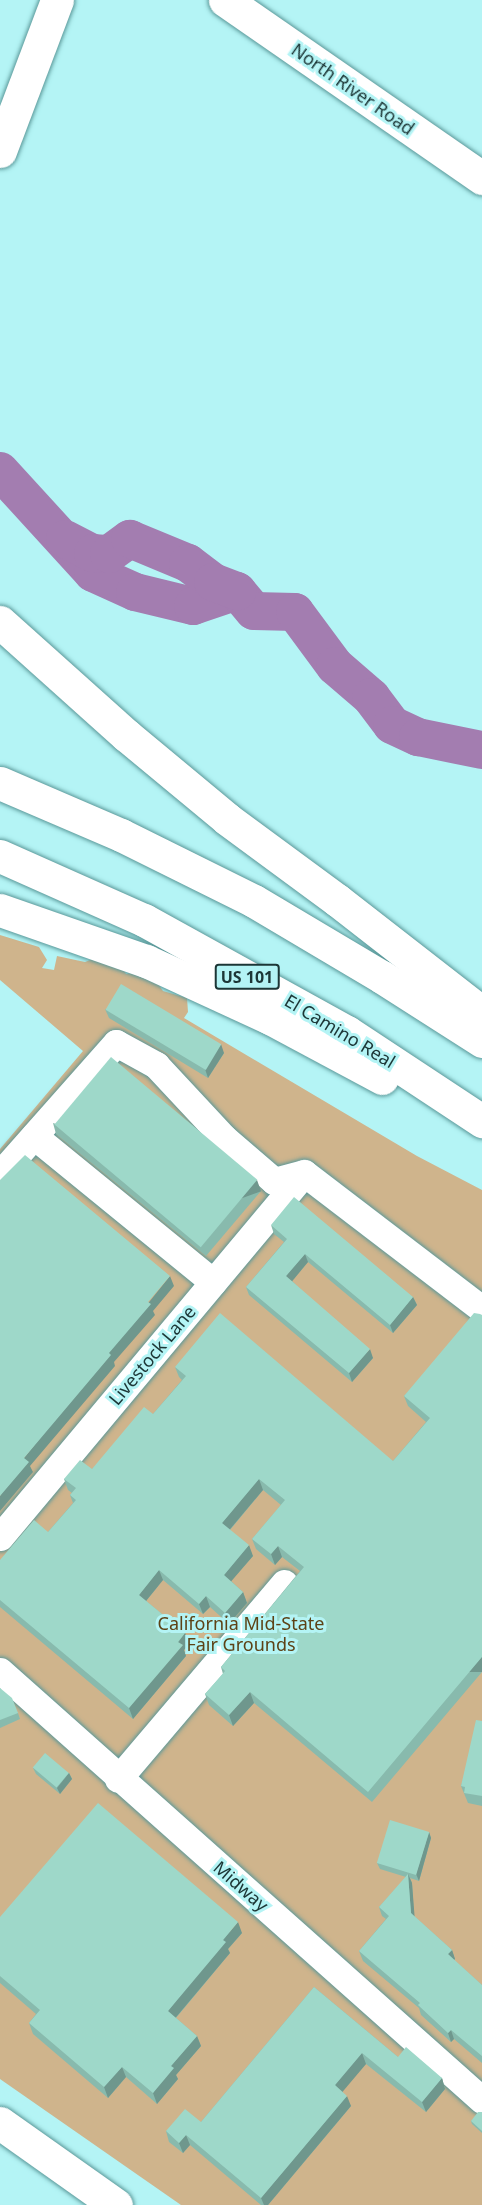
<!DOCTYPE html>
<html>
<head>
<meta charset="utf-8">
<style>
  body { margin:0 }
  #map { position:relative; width:482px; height:2205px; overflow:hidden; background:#b4f4f5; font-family:"Noto Sans",sans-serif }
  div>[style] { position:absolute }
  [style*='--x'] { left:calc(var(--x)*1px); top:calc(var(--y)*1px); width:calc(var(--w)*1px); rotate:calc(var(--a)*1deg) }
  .green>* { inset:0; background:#cfb48c }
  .river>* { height:38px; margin:-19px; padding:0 19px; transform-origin:19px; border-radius:19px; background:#a37db0 }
  .roads { filter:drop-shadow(0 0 2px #5a9899) drop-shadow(0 0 2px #5a9899) }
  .minor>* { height:27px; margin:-13.5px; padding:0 13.5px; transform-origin:13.5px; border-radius:13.5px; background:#fff }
  .major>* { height:33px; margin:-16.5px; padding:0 16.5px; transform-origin:16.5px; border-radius:16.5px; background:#fff }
  .highway>* { height:33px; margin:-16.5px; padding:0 16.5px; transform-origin:16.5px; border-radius:16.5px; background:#fff }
  .wall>* { inset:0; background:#88baad }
  .shaded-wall>* { inset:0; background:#6f978d; transform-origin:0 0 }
  .building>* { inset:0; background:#9ed8c9; transform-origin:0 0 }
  span { translate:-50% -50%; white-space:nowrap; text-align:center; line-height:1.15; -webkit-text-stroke:6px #b4f4f5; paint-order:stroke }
  .shield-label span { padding:2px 4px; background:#b4f4f5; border:2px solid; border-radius:4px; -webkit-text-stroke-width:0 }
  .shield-label { font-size:16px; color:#1c3636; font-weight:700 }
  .street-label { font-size:18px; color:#1c3636 }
  .park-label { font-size:18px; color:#5d4216 }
</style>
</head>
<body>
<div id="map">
  <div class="green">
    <i style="clip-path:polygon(0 935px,39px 947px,47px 960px,42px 968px,54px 970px,57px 956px,85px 962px,98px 957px,119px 960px,126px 974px,138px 972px,154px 978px,163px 991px,187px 998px,188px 1012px,184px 1018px,417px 1156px,482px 1190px,482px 2205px,181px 2205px,0 2079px,0 1149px,83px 1051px,0 980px)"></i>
  </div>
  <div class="river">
    <i style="--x:0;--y:471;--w:138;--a:47.6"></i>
    <i style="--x:93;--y:573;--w:46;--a:24.3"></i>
    <i style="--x:135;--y:592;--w:60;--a:13.6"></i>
    <i style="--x:193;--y:606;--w:46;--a:-18.8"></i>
    <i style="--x:237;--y:591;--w:26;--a:50"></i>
    <i style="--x:254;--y:611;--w:41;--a:1.4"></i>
    <i style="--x:295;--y:612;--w:67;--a:53.5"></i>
    <i style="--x:335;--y:666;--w:48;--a:40.7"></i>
    <i style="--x:371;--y:697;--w:35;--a:53"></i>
    <i style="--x:392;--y:725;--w:29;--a:25"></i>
    <i style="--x:418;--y:737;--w:65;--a:11.5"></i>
    <i style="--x:65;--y:539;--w:31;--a:27"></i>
    <i style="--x:93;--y:553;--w:16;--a:4"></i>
    <i style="--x:109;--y:554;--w:26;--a:-36"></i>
    <i style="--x:130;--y:539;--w:63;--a:22.5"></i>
    <i style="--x:188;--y:563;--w:31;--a:37"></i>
    <i style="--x:213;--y:582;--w:26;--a:21"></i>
  </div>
  <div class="roads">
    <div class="minor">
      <i style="--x:34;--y:1136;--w:231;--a:39.2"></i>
      <i style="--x:304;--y:1173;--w:224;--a:37.4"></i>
      <i style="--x:0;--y:1174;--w:175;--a:-48.5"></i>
      <i style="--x:116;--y:1043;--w:46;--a:28.8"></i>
      <i style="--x:156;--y:1065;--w:100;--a:47"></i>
      <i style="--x:224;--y:1138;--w:66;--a:40.7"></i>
      <i style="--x:274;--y:1181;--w:31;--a:-15"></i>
      <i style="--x:0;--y:1537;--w:474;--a:-50.1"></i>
      <i style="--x:0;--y:1671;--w:645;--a:41.67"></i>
      <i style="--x:118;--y:1779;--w:257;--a:-49.7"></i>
    </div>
    <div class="major">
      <i style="--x:225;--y:0;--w:313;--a:34.7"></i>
      <i style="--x:0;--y:2123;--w:142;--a:35.3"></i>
    </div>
    <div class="highway">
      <i style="--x:0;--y:151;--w:161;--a:-69.3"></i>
      <i style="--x:0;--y:622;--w:169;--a:41.9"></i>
      <i style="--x:126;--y:735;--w:131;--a:39.7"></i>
      <i style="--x:227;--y:819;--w:137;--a:36.4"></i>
      <i style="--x:337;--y:900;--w:184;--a:37.9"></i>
      <i style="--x:0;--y:783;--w:132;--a:23.3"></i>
      <i style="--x:121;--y:835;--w:148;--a:26.4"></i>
      <i style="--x:254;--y:901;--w:149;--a:30.7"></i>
      <i style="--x:382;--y:977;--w:119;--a:32.6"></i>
      <i style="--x:0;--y:856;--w:158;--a:24"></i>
      <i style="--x:144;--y:920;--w:232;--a:28.9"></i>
      <i style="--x:347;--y:1032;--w:162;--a:33.4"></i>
      <i style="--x:0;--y:910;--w:155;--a:19.3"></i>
      <i style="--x:146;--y:961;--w:136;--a:24.7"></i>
      <i style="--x:270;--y:1018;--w:127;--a:28.2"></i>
    </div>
  </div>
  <div class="wall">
    <i style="clip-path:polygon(105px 1009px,224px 1053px,208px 1078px,109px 1018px)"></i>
    <i style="clip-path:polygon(53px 1123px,261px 1191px,206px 1256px,56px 1134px)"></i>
    <i style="clip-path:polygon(271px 1225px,413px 1297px,417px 1305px,393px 1333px,308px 1262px,292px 1281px,373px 1358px,352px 1382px,249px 1295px,246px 1287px,284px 1242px,274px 1234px)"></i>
    <i style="clip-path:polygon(482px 1315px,482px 1672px,372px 1802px,254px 1703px,233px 1726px,209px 1705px,205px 1694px,223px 1674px,221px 1667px,300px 1571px,282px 1557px,275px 1565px,256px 1549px,252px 1539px,281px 1505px,263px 1490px,230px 1530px,253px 1556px,231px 1581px,243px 1592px,247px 1603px,229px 1624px,210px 1607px,203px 1614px,163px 1580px,146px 1601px,185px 1633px,189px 1644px,184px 1650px,186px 1656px,133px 1719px,0 1607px,0 1560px,48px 1532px,73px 1503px,70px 1495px,72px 1493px,68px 1490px,64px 1479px,92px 1469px,153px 1414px,182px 1380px,179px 1377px,175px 1367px,393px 1461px,426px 1422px,408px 1406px,404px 1396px)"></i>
    <i style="clip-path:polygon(0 1688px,18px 1713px,20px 1719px,0 1728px)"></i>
    <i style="clip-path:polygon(482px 1721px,482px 1806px,468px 1803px,461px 1786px)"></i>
    <i style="clip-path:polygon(33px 1768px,69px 1773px,72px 1779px,60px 1794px,36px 1774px)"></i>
    <i style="clip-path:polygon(429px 1832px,431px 1838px,419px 1881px,410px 1878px,412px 1883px,414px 1916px,452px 1950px,455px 1959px,454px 1960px,482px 1985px,482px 2063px,454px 2039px,451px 2042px,421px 2015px,419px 2008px,363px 1961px,359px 1951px,386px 1919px,382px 1916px,379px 1907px,406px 1877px,380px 1869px,377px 1863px)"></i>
    <i style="clip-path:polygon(0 1917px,242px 1933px,228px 1949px,230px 1953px,176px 2018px,197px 2036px,201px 2046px,176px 2075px,178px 2079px,157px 2104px,126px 2077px,108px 2098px,33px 2034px,29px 2023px,36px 2014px,0 1983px)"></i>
    <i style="clip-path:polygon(314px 1987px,398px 2057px,442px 2078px,445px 2089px,426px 2112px,366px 2064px,342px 2091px,351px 2106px,268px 2205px,261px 2205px,190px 2145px,183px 2153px,169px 2142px,166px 2131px,201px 2122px)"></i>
    <i style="clip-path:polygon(482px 2112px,482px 2133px,472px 2124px,471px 2121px)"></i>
  </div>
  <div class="shaded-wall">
    <i style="clip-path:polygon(221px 1044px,224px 1053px,208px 1078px,205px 1069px)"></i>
    <i style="left:257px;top:1180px;width:12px;height:85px;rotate:70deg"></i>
    <i style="clip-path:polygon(305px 1254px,308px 1262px,289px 1285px,286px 1276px)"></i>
    <i style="clip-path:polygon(170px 1276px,174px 1286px,153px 1311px,155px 1315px,114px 1362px,115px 1366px,30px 1466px,33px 1472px,0 1511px,0 1496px,24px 1458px)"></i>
    <i style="clip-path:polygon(413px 1297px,417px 1305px,393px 1333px,390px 1325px)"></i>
    <i style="clip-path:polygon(370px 1349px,373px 1358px,352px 1382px,349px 1373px)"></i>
    <i style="clip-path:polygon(259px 1479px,263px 1490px,226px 1534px,222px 1523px)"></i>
    <i style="clip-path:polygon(249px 1545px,253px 1556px,228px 1585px,224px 1575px)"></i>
    <i style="clip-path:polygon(278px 1546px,282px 1557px,275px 1565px,271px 1554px)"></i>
    <i style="clip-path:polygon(159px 1570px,163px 1580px,142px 1606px,139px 1595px)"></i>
    <i style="clip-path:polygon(243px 1592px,247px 1603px,229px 1624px,225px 1613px)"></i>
    <i style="clip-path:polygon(206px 1596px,210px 1607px,203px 1614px,199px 1604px)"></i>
    <i style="clip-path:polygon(185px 1633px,189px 1644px,184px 1650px,186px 1656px,133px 1719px,129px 1708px)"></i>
    <i style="left:482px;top:1657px;width:15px;height:177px;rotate:90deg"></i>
    <i style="clip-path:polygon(250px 1692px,254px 1703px,233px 1726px,229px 1715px)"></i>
    <i style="clip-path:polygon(69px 1773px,72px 1779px,60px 1794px,57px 1788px)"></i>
    <i style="clip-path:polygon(429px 1832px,431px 1838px,419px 1881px,416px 1874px)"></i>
    <i style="clip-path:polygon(408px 1874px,412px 1883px,415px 1922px,411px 1913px)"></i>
    <i style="clip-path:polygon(238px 1922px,242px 1933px,228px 1949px,230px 1953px,172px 2022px,168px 2011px,223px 1940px)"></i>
    <i style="clip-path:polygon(452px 1950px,455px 1959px,451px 1963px,448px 1954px)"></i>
    <i style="clip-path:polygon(451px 2030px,454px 2039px,451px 2042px,448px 2033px)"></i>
    <i style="clip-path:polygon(197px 2036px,201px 2046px,176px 2075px,178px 2079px,157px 2104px,153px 2093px,171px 2066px)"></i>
    <i style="clip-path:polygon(362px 2053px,366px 2064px,339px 2096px,335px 2085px)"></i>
    <i style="clip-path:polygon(122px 2067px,126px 2077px,108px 2098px,104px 2087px)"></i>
    <i style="clip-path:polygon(442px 2078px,445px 2089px,426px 2112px,422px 2102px)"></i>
    <i style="clip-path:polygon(347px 2096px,351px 2106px,268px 2205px,264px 2205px,261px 2198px)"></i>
    <i style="clip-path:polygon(186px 2135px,190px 2145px,183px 2153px,179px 2143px)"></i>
  </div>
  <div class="building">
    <i style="left:121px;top:984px;width:117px;height:30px;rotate:31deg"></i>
    <i style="left:111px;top:1057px;width:191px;height:88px;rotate:40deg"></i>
    <i style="clip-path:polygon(25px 1155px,170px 1276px,148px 1302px,151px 1304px,109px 1353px,111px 1355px,24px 1458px,29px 1462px,0 1496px,0 1180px)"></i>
    <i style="clip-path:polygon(294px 1197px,413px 1297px,390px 1325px,305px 1254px,286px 1276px,370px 1349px,349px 1373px,246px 1287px,287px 1239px,271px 1225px)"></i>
    <i style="clip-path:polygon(220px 1313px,393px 1461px,430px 1418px,404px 1396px,474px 1313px,480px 1314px,482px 1315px,482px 1657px,368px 1792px,250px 1692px,229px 1715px,205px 1694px,225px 1671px,221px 1667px,304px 1567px,278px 1546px,271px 1554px,252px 1539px,285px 1500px,259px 1479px,222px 1523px,249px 1545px,224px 1575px,243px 1592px,225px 1613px,206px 1596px,199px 1604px,159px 1570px,139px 1595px,185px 1633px,178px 1642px,183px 1645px,129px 1708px,0 1600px,0 1560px,34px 1520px,48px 1532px,76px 1500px,70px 1495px,76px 1488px,64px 1479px,80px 1460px,92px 1469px,144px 1407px,153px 1414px,186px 1376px,175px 1367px)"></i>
    <i style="clip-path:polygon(0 1688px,12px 1698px,18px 1713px,0 1720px)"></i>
    <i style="clip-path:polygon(476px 1720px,482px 1721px,482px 1796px,464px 1793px,465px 1787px,461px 1786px)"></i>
    <i style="left:45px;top:1753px;width:31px;height:19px;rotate:40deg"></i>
    <i style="clip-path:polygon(98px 1803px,238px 1922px,223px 1940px,226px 1942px,168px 2011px,197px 2036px,171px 2066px,174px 2068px,153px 2093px,122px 2067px,104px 2087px,29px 2023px,40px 2010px,0 1976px,0 1917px)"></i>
    <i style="left:390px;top:1820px;width:41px;height:45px;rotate:17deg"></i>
    <i style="clip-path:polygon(408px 1874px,411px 1913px,452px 1950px,448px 1954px,482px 1985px,482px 2056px,451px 2030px,448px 2033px,418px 2005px,420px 2003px,359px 1951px,389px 1916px,379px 1907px)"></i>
    <i style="clip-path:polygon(314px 1987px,398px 2057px,406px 2047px,442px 2078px,422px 2102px,362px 2053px,335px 2085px,347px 2096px,261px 2198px,186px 2135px,179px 2143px,166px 2131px,185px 2109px,201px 2122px)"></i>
    <i style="clip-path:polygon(478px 2112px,482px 2112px,482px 2131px,471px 2121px)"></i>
  </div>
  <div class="shield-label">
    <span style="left:247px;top:977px">US 101</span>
  </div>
  <div class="street-label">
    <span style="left:353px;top:89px;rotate:35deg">North River Road</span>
    <span style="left:340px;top:1031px;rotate:31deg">El Camino Real</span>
    <span style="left:152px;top:1355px;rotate:-50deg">Livestock Lane</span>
    <span style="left:241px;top:1886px;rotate:41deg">Midway</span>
  </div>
  <div class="park-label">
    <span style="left:241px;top:1634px">California Mid-State<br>Fair Grounds</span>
  </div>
</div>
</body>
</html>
